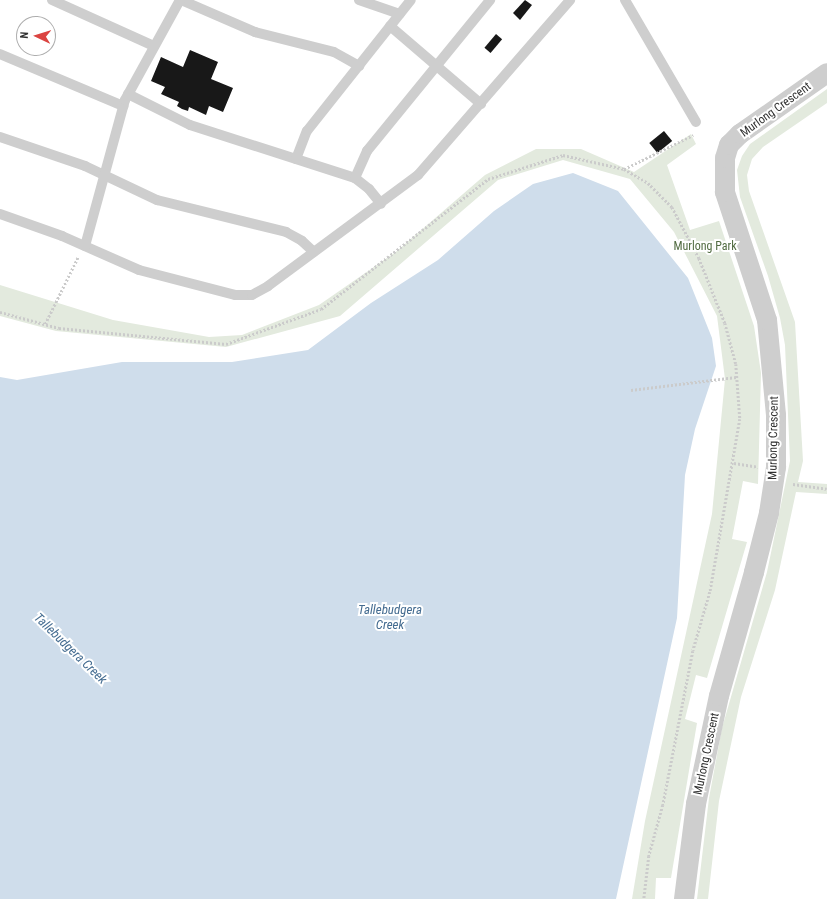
<!DOCTYPE html>
<html>
<head>
<meta charset="utf-8">
<style>
  body { margin:0 }
  #map { position:relative; width:827px; height:899px; overflow:hidden; background:#fff; font-family:"Roboto Condensed",sans-serif }
  div>[style] { position:absolute }
  [style*='--x'] { left:calc(var(--x)*1px); top:calc(var(--y)*1px); width:calc(var(--w)*1px); rotate:calc(var(--a)*1deg) }
  .green>* { inset:0; background:#e3eade }
  .water>* { inset:0; background:#cfddeb }
  .building>* { inset:0; background:#181818; transform-origin:0 0 }
  .path>* { height:2.5px; margin-top:-1.25px; transform-origin:0; background:repeating-linear-gradient(90deg,#cbcbcb 0 2px,transparent 0 4px) }
  .lane>* { height:10px; margin:-5px; padding:0 5px; transform-origin:5px; border-radius:5px; background:#cecece }
  .street>* { height:20px; margin:-10px; padding:0 10px; transform-origin:10px; border-radius:10px; background:#cecece }
  span { translate:-50% -50%; white-space:nowrap; text-align:center; line-height:1.15; -webkit-text-stroke:4px #fff; paint-order:stroke }
  .street-label { font-size:12px; color:#313131 }
  .park-label { font-size:12px; color:#516b41 }
  .water-label { font-size:13px; color:#436b90; font-style:italic }
  .north { position:absolute; left:16px; top:16px; width:40px; height:40px; box-sizing:border-box; background:#fff; border:1px solid #adadad; border-radius:50%; rotate:274deg; font-size:11px; font-weight:700; line-height:16px; text-align:center; color:#313131 }
  .north::after { content:''; display:block; margin:auto; width:14px; height:18px; background:#db4441; clip-path:polygon(50% 0,100% 100%,50% 72%,0 100%) }
</style>
</head>
<body>
<div id="map">
  <div class="green">
    <i style="clip-path:polygon(827px 89px,827px 103px,763px 147px,752px 159px,747px 175px,749px 191px,795px 322px,803px 461px,798px 482px,827px 484px,827px 494px,796px 492px,775px 590px,741px 697px,719px 801px,708px 899px,697px 899px,709px 798px,722px 728px,767px 572px,790px 461px,785px 345px,780px 318px,768px 276px,740px 197px,737px 170px,742px 156px,750px 144px)"></i>
    <i style="clip-path:polygon(691px 134px,696px 144px,667px 165px,690px 230px,719px 221px,754px 326px,761px 373px,758px 484px,743px 481px,732px 539px,747px 542px,707px 678px,696px 675px,685px 719px,697px 723px,671px 878px,656px 878px,655px 899px,632px 899px,645px 821px,712px 514px,725px 379px,717px 316px,674px 232px,630px 179px,563px 160px,498px 180px,340px 316px,226px 347px,56px 331px,0 316px,0 285px,113px 320px,209px 337px,242px 335px,319px 305px,397px 251px,485px 175px,536px 149px,581px 149px,634px 172px)"></i>
  </div>
  <div class="water">
    <i style="clip-path:polygon(573px 173px,618px 191px,688px 278px,712px 338px,716px 366px,695px 429px,685px 475px,677px 618px,616px 899px,0 899px,0 377px,17px 380px,122px 362px,232px 362px,308px 350px,371px 303px,438px 260px,494px 211px,533px 184px)"></i>
  </div>
  <div class="building">
    <i style="clip-path:polygon(525px 0,532px 5px,520px 20px,513px 13px)"></i>
    <i style="left:496px;top:34px;width:8px;height:18px;rotate:40deg"></i>
    <i style="clip-path:polygon(190px 50px,218px 62px,211px 79px,233px 88px,223px 112px,209px 106px,206px 115px,189px 107px,188px 111px,182px 109px,177px 106px,179px 102px,161px 94px,165px 87px,151px 81px,161px 57px,183px 67px)"></i>
    <i style="left:664px;top:131px;width:13px;height:19px;rotate:51deg"></i>
  </div>
  <div class="path">
    <i style="--x:624;--y:169;--w:28;--a:30"></i>
    <i style="--x:648;--y:183;--w:34;--a:45"></i>
    <i style="--x:672;--y:207;--w:58;--a:62.1"></i>
    <i style="--x:699;--y:258;--w:70;--a:68.2"></i>
    <i style="--x:725;--y:323;--w:42;--a:75"></i>
    <i style="--x:736;--y:364;--w:55;--a:85.8"></i>
    <i style="--x:740;--y:419;--w:176;--a:99.8"></i>
    <i style="--x:710;--y:592;--w:61;--a:106.1"></i>
    <i style="--x:693;--y:651;--w:157;--a:101"></i>
    <i style="--x:663;--y:805;--w:53;--a:105.4"></i>
    <i style="--x:649;--y:856;--w:43;--a:96.6"></i>
    <i style="--x:0;--y:312;--w:61;--a:15.2"></i>
    <i style="--x:59;--y:328;--w:168;--a:5.5"></i>
    <i style="--x:226;--y:344;--w:101;--a:-20.2"></i>
    <i style="--x:321;--y:309;--w:212;--a:-37.9"></i>
    <i style="--x:488;--y:179;--w:79;--a:-17.7"></i>
    <i style="--x:563;--y:155;--w:63;--a:12.9"></i>
    <i style="--x:624;--y:169;--w:77;--a:-26.2"></i>
    <i style="--x:45;--y:324;--w:75;--a:-63.8"></i>
    <i style="--x:631;--y:390;--w:106;--a:-7.1"></i>
    <i style="--x:734;--y:463;--w:24;--a:9"></i>
    <i style="--x:793;--y:484;--w:34;--a:8"></i>
  </div>
  <div class="lane">
    <i style="--x:52;--y:0;--w:112;--a:24.3"></i>
    <i style="--x:181;--y:0;--w:81;--a:23.4"></i>
    <i style="--x:255;--y:32;--w:81;--a:14.2"></i>
    <i style="--x:334;--y:52;--w:29;--a:29"></i>
    <i style="--x:359;--y:0;--w:43;--a:18.9"></i>
    <i style="--x:625;--y:0;--w:141;--a:59.8"></i>
    <i style="--x:390;--y:26;--w:120;--a:40.6"></i>
    <i style="--x:0;--y:54;--w:134;--a:22.9"></i>
    <i style="--x:128;--y:94;--w:69;--a:26.6"></i>
    <i style="--x:190;--y:125;--w:173;--a:17.8"></i>
    <i style="--x:355;--y:178;--w:18;--a:38"></i>
    <i style="--x:369;--y:189;--w:19;--a:51"></i>
    <i style="--x:0;--y:137;--w:90;--a:18.8"></i>
    <i style="--x:85;--y:166;--w:80;--a:25.3"></i>
    <i style="--x:157;--y:200;--w:133;--a:13.9"></i>
    <i style="--x:286;--y:232;--w:18;--a:29"></i>
    <i style="--x:302;--y:241;--w:16;--a:43"></i>
    <i style="--x:296;--y:159;--w:30;--a:-69"></i>
    <i style="--x:307;--y:131;--w:167;--a:-51.6"></i>
    <i style="--x:355;--y:178;--w:30;--a:-66"></i>
    <i style="--x:367;--y:151;--w:195;--a:-50.8"></i>
    <i style="--x:0;--y:214;--w:66;--a:19.5"></i>
    <i style="--x:62;--y:236;--w:84;--a:23.8"></i>
    <i style="--x:139;--y:270;--w:99;--a:14.6"></i>
    <i style="--x:235;--y:295;--w:17;--a:0"></i>
    <i style="--x:252;--y:295;--w:18;--a:-29"></i>
    <i style="--x:268;--y:286;--w:187;--a:-36.5"></i>
    <i style="--x:418;--y:175;--w:232;--a:-49"></i>
    <i style="--x:85;--y:246;--w:151;--a:-74.7"></i>
    <i style="--x:125;--y:100;--w:114;--a:-61.2"></i>
  </div>
  <div class="street">
    <i style="--x:684;--y:899;--w:96;--a:-82.8"></i>
    <i style="--x:696;--y:804;--w:110;--a:-78"></i>
    <i style="--x:719;--y:696;--w:129;--a:-74.2"></i>
    <i style="--x:754;--y:572;--w:61;--a:-75.7"></i>
    <i style="--x:769;--y:513;--w:47;--a:-81.3"></i>
    <i style="--x:776;--y:467;--w:52;--a:-90"></i>
    <i style="--x:776;--y:415;--w:95;--a:-95.4"></i>
    <i style="--x:767;--y:320;--w:135;--a:-108.2"></i>
    <i style="--x:725;--y:192;--w:34;--a:-90"></i>
    <i style="--x:725;--y:158;--w:14;--a:-73"></i>
    <i style="--x:729;--y:145;--w:16;--a:-45"></i>
    <i style="--x:740;--y:134;--w:106;--a:-35"></i>
  </div>
  <div class="street-label">
    <span style="left:776px;top:110px;rotate:-36deg">Murlong Crescent</span>
    <span style="left:774px;top:438px;rotate:-89deg">Murlong Crescent</span>
    <span style="left:707px;top:754px;rotate:-78deg">Murlong Crescent</span>
  </div>
  <div class="park-label">
    <span style="left:705px;top:247px">Murlong Park</span>
  </div>
  <div class="water-label">
    <span style="left:390px;top:618px">Tallebudgera<br>Creek</span>
    <span style="left:70px;top:649px;rotate:44deg">Tallebudgera Creek</span>
  </div>
  <div class="north">N</div>
</div>
</body>
</html>
